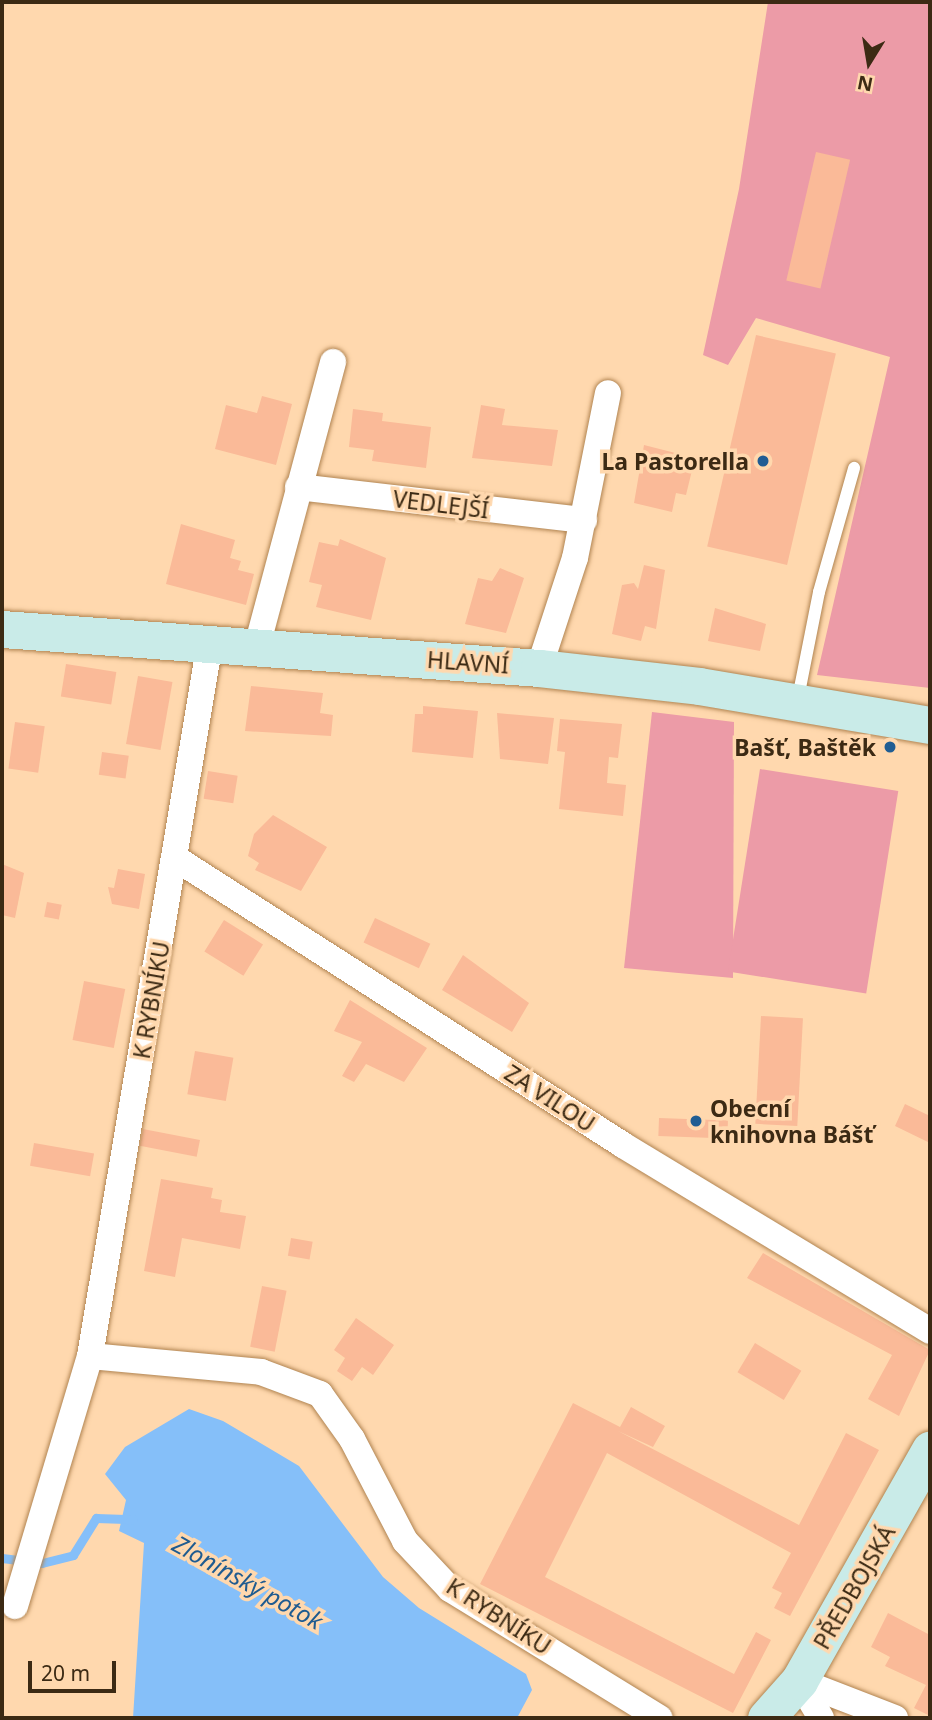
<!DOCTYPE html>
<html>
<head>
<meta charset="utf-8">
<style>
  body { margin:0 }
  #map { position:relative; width:932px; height:1720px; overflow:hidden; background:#ffd8ae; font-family:"Noto Sans",sans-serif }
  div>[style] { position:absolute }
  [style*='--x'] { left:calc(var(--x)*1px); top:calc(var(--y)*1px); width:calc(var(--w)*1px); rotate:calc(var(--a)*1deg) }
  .green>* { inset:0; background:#ec9ba7; transform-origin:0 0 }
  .water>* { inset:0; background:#85bff9 }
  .stream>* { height:9px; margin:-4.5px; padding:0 4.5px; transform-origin:4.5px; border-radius:4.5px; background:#85bff9 }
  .building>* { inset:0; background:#faba98; transform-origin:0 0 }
  .roads { filter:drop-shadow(0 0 2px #b18451) drop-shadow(0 0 2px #b18451) }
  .lane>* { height:12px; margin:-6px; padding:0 6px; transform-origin:6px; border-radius:6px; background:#fff }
  .street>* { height:26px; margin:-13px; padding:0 13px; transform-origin:13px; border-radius:13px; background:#fff }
  .secondary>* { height:37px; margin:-18.5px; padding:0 18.5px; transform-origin:18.5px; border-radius:18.5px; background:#c9ebe8 }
  .dots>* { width:19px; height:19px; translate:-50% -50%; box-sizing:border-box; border:4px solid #ffd8ae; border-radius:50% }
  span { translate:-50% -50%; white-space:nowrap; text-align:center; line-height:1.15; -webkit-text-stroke:7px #ffd8ae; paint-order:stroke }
  .poi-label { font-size:23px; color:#3c2a14; font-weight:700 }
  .right { translate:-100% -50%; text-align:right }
  .left { translate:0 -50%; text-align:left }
  .street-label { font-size:23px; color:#3c2a14 }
  .water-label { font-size:24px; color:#1f5b90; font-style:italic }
  .frame { position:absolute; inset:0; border:4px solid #3c2a14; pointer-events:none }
  .north { position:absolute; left:834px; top:28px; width:70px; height:70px; -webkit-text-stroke:5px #ffd8ae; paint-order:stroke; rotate:191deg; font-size:19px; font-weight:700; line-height:28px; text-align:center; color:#3c2a14 }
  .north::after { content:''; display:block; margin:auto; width:24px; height:32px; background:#3c2a14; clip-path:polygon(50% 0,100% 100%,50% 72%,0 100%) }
  .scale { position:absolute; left:28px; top:1661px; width:88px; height:32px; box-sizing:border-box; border:4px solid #3c2a14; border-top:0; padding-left:9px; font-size:21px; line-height:24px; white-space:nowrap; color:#3c2a14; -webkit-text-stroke:5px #ffd8ae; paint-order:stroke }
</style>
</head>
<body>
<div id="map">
  <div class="green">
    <i style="clip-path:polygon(768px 2px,930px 2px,930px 688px,817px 675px,890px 357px,756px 318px,728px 365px,703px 355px,739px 189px)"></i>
    <i style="clip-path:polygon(652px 712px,734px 722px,733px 978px,624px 968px)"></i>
    <i style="left:760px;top:769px;width:140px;height:205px;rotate:9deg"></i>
  </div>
  <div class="water">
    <i style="clip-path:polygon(189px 1409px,223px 1421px,299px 1466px,383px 1577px,419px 1608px,526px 1674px,532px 1690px,517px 1718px,133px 1718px,144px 1543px,119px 1531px,126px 1500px,105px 1474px,125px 1447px)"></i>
  </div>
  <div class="stream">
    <i style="--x:2;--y:1558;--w:40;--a:7.1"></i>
    <i style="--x:42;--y:1563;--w:32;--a:-14"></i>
    <i style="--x:73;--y:1555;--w:44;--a:-58.1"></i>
    <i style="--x:96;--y:1518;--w:37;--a:2"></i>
  </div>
  <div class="building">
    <i style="left:816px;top:152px;width:35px;height:132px;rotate:13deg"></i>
    <i style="left:756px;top:335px;width:82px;height:217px;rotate:13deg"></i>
    <i style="clip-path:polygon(262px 396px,292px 404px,276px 465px,215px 449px,226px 405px,257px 413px)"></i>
    <i style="clip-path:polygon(481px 405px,505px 409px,502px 425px,558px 430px,552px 466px,472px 458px)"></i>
    <i style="clip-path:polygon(353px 409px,383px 413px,382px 421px,431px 427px,426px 468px,372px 461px,374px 450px,349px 447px)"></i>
    <i style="clip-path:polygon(644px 445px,695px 458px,686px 495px,676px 493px,672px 512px,634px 503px)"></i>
    <i style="clip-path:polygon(181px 524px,235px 540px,230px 558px,241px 561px,238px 570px,254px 574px,246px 605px,166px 584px)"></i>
    <i style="clip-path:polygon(340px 539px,386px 558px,371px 620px,316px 607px,322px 585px,309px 582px,319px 542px,338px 546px)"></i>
    <i style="clip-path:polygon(644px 565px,665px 570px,656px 629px,645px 626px,641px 641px,612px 634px,622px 585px,634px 583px,638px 589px)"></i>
    <i style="clip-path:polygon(500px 568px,524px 578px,506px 633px,465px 624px,478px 578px,492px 581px)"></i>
    <i style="clip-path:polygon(715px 608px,766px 624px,760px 651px,708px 641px)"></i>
    <i style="left:66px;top:664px;width:51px;height:33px;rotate:9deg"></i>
    <i style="left:138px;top:676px;width:35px;height:69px;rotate:10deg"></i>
    <i style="clip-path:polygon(251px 686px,323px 693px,320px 713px,333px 715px,331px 736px,245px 731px)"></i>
    <i style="clip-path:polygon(423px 706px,478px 711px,473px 758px,412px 752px,415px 714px,423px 714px)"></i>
    <i style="clip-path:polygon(497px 713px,554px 718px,548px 764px,500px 759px)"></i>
    <i style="clip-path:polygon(560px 719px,622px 724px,618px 758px,609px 757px,607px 783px,626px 785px,623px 816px,559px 809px,565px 752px,557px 751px)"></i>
    <i style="left:15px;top:722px;width:30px;height:47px;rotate:8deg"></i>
    <i style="left:102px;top:752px;width:27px;height:23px;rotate:8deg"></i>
    <i style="left:208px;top:771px;width:30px;height:28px;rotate:9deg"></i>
    <i style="clip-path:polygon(273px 815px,327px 847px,301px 891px,255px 870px,259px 863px,248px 856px,254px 834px)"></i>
    <i style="clip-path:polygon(2px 864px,24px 873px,15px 918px,2px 915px)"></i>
    <i style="clip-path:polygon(118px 869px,145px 874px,139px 909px,112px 904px,108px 887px,114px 888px)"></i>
    <i style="left:47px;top:902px;width:15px;height:15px;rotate:11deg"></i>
    <i style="left:375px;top:918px;width:61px;height:27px;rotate:25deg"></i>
    <i style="left:224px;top:920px;width:46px;height:37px;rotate:32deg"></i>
    <i style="clip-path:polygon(463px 955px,529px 1003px,512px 1032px,442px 990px)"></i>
    <i style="left:84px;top:981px;width:42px;height:60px;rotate:11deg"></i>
    <i style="clip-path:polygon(350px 1000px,427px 1048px,404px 1082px,366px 1064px,354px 1082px,342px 1076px,362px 1042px,334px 1031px)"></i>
    <i style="left:761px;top:1016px;width:42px;height:108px;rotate:3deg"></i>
    <i style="left:195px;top:1051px;width:39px;height:44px;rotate:10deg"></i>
    <i style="clip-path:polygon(905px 1104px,930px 1116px,930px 1143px,895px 1126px)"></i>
    <i style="left:659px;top:1118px;width:69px;height:18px;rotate:2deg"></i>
    <i style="left:143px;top:1129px;width:58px;height:17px;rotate:11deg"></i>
    <i style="left:34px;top:1143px;width:61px;height:23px;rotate:10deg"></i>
    <i style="clip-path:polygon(161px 1179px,213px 1188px,211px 1198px,222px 1200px,220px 1212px,246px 1216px,240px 1249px,182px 1238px,175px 1277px,144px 1271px)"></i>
    <i style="left:291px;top:1238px;width:22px;height:18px;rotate:10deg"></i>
    <i style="clip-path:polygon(763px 1253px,930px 1350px,899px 1416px,868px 1399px,892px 1355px,747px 1278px)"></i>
    <i style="left:262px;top:1286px;width:25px;height:62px;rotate:11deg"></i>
    <i style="clip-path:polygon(356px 1318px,394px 1345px,373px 1375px,362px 1367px,352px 1381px,337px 1371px,345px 1358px,334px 1350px)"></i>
    <i style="left:755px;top:1343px;width:54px;height:34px;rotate:31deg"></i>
    <i style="clip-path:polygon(573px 1403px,620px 1427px,631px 1407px,665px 1426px,653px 1447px,618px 1431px,799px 1525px,846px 1433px,879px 1450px,790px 1616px,774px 1608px,782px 1593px,772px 1588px,791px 1553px,607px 1453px,545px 1577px,734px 1674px,756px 1632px,771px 1640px,733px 1713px,480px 1584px)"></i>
    <i style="clip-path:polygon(888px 1613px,930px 1635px,930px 1716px,914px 1708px,926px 1685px,885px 1666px,890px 1657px,871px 1647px)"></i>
  </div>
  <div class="roads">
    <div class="lane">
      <i style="--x:798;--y:698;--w:108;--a:-78.8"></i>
      <i style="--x:819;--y:592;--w:129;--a:-74.2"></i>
    </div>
    <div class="street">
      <i style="--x:298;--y:487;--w:288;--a:6.6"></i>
      <i style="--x:257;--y:646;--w:294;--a:-75"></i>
      <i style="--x:539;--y:668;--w:116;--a:-71.9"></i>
      <i style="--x:575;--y:558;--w:168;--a:-78.7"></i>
      <i style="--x:175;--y:858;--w:532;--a:32.64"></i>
      <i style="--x:623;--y:1145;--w:359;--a:31.2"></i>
      <i style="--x:90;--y:1356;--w:172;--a:5.3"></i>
      <i style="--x:261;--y:1372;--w:63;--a:20.4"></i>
      <i style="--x:320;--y:1394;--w:55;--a:54.6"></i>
      <i style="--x:352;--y:1439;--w:115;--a:62.5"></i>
      <i style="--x:405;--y:1541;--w:66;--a:46.8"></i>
      <i style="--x:450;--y:1589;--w:246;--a:31.6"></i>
      <i style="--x:15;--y:1606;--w:261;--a:-73.3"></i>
      <i style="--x:90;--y:1356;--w:723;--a:-80.45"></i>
      <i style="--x:799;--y:1681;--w:103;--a:21.1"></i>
      <i style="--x:799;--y:1681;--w:43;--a:59.3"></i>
    </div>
    <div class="secondary">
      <i style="--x:2;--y:629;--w:538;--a:4.15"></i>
      <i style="--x:539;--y:668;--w:161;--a:6.4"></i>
      <i style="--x:699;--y:686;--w:234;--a:9.6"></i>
      <i style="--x:766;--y:1718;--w:50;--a:-48.3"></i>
      <i style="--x:799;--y:1681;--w:266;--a:-60.5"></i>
    </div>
  </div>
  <div class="dots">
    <i style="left:763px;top:461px;background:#205d93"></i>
    <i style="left:890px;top:747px;background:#205d93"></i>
    <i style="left:696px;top:1121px;background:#205d93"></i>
  </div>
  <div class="poi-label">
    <span class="right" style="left:749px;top:461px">La Pastorella</span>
    <span class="right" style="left:876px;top:747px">Bašť, Baštěk</span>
    <span class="left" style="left:710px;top:1121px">Obecní<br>knihovna Bášť</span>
  </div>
  <div class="street-label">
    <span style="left:441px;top:504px;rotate:7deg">VEDLEJŠÍ</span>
    <span style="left:468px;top:662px;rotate:4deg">HLAVNÍ</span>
    <span style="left:151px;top:1000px;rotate:-80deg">K RYBNÍKU</span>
    <span style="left:550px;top:1098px;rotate:33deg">ZA VILOU</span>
    <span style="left:854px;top:1587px;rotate:-60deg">PŘEDBOJSKÁ</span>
    <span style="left:499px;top:1616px;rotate:33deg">K RYBNÍKU</span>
  </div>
  <div class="water-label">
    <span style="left:248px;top:1582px;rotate:29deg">Zlonínský potok</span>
  </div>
  <div class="frame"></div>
  <div class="north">N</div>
  <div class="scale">20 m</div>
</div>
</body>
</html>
